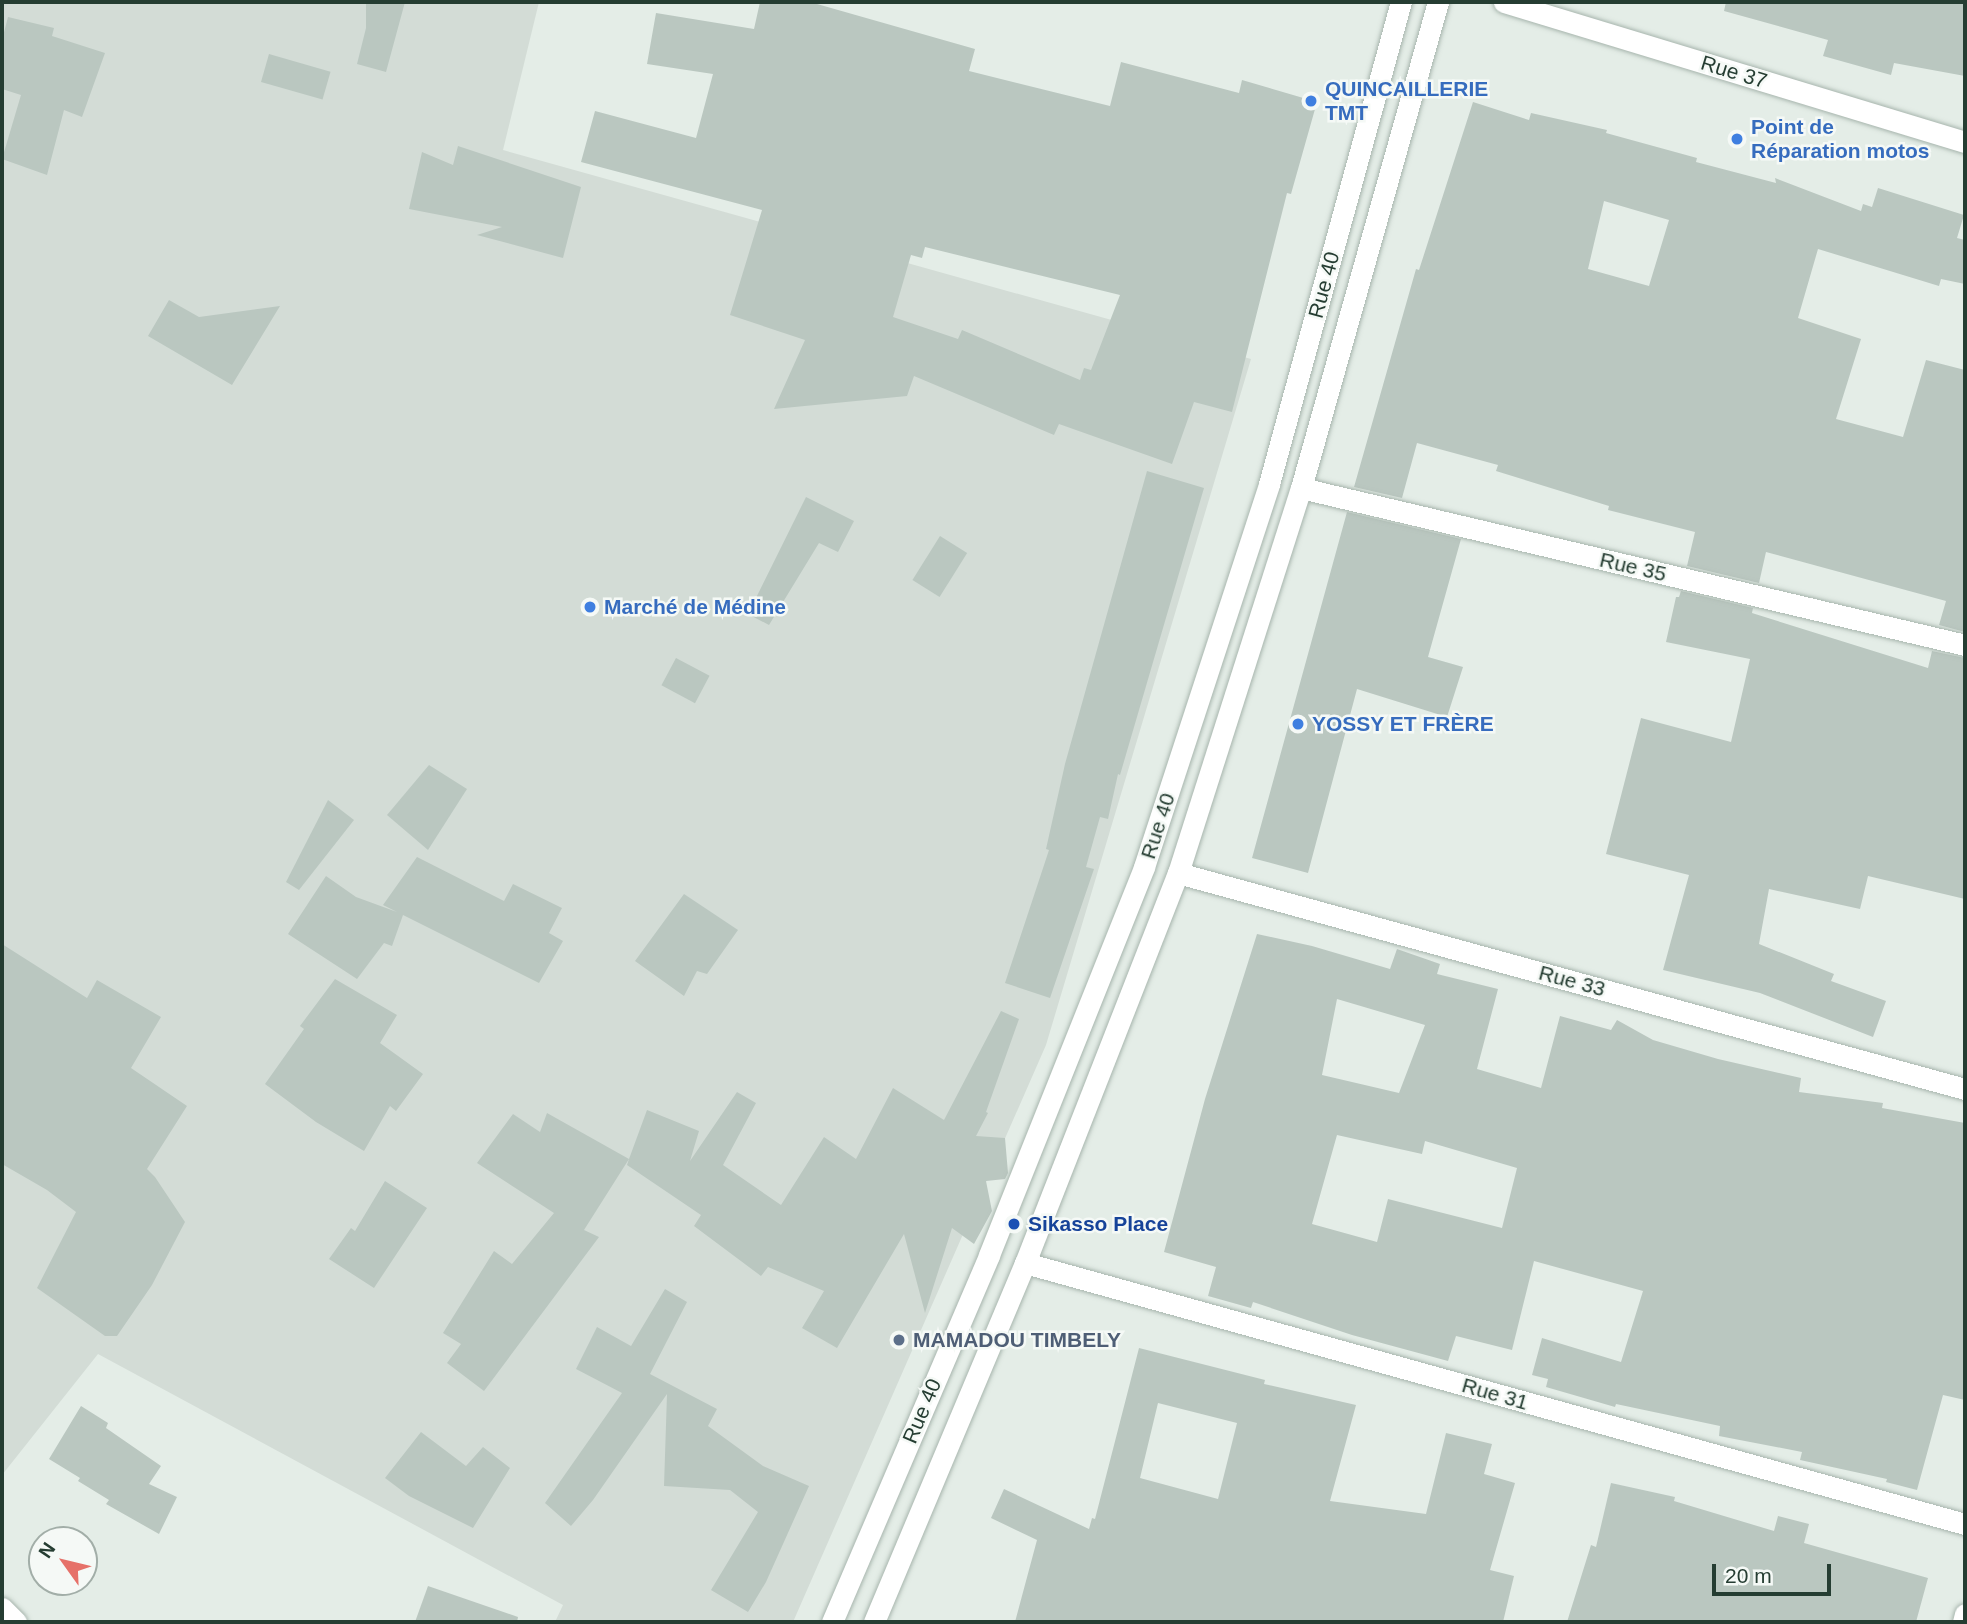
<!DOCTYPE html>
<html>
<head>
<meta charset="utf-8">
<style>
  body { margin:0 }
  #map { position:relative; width:1967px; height:1624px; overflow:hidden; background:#e4ede7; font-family:Helvetica,sans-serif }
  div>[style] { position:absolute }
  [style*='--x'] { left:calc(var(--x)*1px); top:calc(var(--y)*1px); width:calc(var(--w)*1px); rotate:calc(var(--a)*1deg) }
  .built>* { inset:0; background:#d3dcd6 }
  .building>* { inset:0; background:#bac7c0; transform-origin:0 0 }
  .roads { filter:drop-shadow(0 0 2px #a7b5ad) drop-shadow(0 0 2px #a7b5ad) }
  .minor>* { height:21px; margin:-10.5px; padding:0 10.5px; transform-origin:10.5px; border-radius:10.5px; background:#fff }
  .tertiary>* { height:21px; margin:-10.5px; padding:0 10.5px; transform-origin:10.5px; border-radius:10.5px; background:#fff }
  .secondary>* { height:21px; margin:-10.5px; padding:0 10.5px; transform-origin:10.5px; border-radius:10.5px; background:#fff }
  .dots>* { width:19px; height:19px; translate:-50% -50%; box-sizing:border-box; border:4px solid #f5f9f6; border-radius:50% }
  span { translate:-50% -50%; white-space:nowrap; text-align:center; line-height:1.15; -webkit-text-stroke:5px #f5f9f6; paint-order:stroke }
  .street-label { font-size:21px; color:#253d32 }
  .shop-label { font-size:21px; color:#366cbe; font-weight:700 }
  .left { translate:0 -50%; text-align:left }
  .transit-label { font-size:21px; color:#164399; font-weight:700 }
  .service-label { font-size:21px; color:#4e5e75; font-weight:700 }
  .frame { position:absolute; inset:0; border:4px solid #253d32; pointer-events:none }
  .north { position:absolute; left:28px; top:1526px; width:70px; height:70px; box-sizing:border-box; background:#f5f9f6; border:2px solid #a2aea8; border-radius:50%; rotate:304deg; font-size:19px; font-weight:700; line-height:28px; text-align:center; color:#253d32 }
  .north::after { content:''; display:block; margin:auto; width:24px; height:32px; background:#e67169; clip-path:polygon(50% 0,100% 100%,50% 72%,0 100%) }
  .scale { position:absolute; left:1712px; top:1564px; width:119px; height:32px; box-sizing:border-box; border:4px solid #253d32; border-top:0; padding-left:9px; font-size:21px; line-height:24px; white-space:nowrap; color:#253d32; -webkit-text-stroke:5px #f5f9f6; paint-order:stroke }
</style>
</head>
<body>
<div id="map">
  <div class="built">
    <i style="clip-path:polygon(2px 2px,539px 2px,503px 150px,1251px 359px,1046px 1045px,793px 1622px,555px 1622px,563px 1605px,98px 1354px,2px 1475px)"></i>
  </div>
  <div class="building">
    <i style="clip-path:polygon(366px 2px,405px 2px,386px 72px,357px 64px,366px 28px)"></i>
    <i style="clip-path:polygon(evenodd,760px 2px,810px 2px,975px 49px,969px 71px,1110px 106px,1121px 62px,1239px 93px,1242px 80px,1317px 102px,1291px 194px,1287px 193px,1232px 412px,1194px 402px,1172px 464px,1059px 424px,1054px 435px,914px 376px,907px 396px,774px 409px,805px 340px,730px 315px,762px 210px,581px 162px,595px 111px,696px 138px,713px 74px,647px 64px,656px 13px,754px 29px,760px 2px,925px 247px,1120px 295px,1091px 370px,1084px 368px,1080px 380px,962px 330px,958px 339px,893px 317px,911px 255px,922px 258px,925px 247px)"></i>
    <i style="clip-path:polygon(1726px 2px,1965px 2px,1965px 76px,1894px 63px,1891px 75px,1823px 56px,1828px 40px,1724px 11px)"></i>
    <i style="clip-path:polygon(8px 17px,54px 28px,52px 36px,105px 53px,82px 117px,64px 110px,47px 175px,2px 159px,21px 95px,2px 89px,2px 40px)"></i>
    <i style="left:269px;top:54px;width:64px;height:29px;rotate:16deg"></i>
    <i style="clip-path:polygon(evenodd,1473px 102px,1529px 120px,1531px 113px,1607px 130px,1606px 133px,1697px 158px,1696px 162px,1776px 183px,1775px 178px,1861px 211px,1863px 204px,1872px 207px,1878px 188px,1964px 215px,1957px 238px,1965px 240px,1965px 284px,1941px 279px,1939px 286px,1818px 249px,1798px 318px,1861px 339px,1836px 419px,1903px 437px,1926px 360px,1965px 370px,1965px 632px,1939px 625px,1946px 601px,1766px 552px,1759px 583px,1687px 566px,1695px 532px,1608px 510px,1609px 506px,1496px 471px,1498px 465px,1417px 443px,1402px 498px,1354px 487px,1416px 269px,1419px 270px,1473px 102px,1604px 201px,1669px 220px,1649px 286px,1588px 269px,1604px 201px)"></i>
    <i style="clip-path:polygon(458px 146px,581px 187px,563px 258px,477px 235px,502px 227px,409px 209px,422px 152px,453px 165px)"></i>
    <i style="clip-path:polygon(169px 300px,199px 317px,280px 306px,232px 385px,148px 336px)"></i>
    <i style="clip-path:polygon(1147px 471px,1204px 488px,1120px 775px,1118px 774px,1108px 819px,1100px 817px,1086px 867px,1094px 869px,1050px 998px,1005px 983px,1049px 850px,1046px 849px,1065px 764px)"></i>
    <i style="clip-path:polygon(806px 497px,854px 521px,838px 552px,819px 543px,769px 625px,748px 614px)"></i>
    <i style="clip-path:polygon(1347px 512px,1461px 539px,1428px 657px,1463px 667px,1447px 717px,1357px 689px,1308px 873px,1252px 858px)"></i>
    <i style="left:940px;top:536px;width:32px;height:52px;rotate:32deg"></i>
    <i style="clip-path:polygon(1681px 591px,1753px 608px,1752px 613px,1928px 668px,1932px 651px,1965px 658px,1965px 899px,1868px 876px,1860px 909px,1769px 889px,1759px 944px,1834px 974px,1831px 981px,1886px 1001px,1873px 1037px,1760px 993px,1663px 970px,1689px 875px,1606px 854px,1641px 718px,1731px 742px,1750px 659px,1666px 642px,1676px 597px,1679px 597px)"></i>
    <i style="left:676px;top:658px;width:38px;height:31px;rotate:28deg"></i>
    <i style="clip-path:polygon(429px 765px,467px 789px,428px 850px,387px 815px)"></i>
    <i style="clip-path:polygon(328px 800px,354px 820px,299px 890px,286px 882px)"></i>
    <i style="clip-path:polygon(417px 857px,504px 901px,513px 884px,562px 908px,549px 933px,563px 941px,539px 983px,403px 915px,392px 946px,384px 943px,357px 979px,288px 934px,326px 876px,356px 897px,397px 912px,383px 905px)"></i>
    <i style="clip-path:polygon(684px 894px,738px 930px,707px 974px,697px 971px,684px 996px,635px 961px)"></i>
    <i style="clip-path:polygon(evenodd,1257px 934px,1312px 946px,1390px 969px,1397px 949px,1440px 964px,1437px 974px,1498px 989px,1477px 1069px,1541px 1088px,1560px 1016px,1611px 1030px,1617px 1020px,1653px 1040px,1718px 1059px,1801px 1078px,1799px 1092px,1883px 1103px,1882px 1108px,1965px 1123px,1965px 1400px,1943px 1395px,1917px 1490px,1886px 1482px,1887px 1479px,1800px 1460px,1802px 1452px,1719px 1436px,1720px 1426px,1616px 1404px,1615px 1407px,1546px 1387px,1548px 1379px,1532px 1375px,1542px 1338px,1621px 1362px,1643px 1291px,1534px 1261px,1512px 1350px,1456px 1336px,1448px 1361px,1352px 1335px,1253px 1302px,1251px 1308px,1208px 1296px,1216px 1267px,1164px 1252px,1205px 1099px,1257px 934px,1337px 999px,1425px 1025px,1399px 1093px,1322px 1075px,1337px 999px,1257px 934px,1337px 1135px,1422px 1154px,1425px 1141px,1517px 1168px,1502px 1228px,1388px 1199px,1377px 1242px,1312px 1224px,1337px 1135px)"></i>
    <i style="clip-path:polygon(2px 944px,87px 998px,97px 980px,161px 1017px,131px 1068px,187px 1106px,147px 1169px,155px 1177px,185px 1222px,152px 1285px,117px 1336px,105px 1336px,37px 1288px,76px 1212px,47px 1190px,2px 1164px)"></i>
    <i style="clip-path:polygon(335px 979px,397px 1015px,380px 1043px,423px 1074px,396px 1111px,390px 1106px,364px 1151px,316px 1122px,265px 1084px,304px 1029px,300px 1026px)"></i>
    <i style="clip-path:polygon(1001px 1011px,1019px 1019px,986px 1112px,988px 1113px,976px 1136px,1005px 1138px,1008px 1173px,1005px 1179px,986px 1181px,992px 1211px,974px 1244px,952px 1228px,925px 1313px,904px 1234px,837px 1348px,802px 1328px,824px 1291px,768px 1267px,761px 1276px,694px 1226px,701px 1215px,627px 1165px,629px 1159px,584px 1230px,599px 1237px,484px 1391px,447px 1363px,461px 1344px,443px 1333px,494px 1251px,512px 1264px,554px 1213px,477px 1163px,513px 1114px,540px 1132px,547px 1113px,629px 1159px,647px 1110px,699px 1131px,690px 1161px,737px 1092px,756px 1103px,723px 1165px,781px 1205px,824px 1137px,856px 1159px,893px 1088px,944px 1120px)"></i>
    <i style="clip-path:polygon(385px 1181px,427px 1208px,374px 1288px,329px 1259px,351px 1228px,355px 1231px)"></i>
    <i style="clip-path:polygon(665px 1289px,687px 1302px,650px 1374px,717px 1409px,708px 1426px,763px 1466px,809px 1486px,766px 1582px,748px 1612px,711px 1590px,758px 1512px,730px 1490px,664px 1486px,667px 1394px,593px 1500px,571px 1526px,545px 1503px,622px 1393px,576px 1369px,597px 1327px,631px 1346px)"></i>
    <i style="clip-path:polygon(evenodd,1139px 1348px,1265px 1380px,1264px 1384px,1356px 1405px,1330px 1501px,1426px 1514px,1446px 1433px,1492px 1444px,1484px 1474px,1515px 1483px,1490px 1570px,1514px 1576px,1503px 1622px,1015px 1622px,1037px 1540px,991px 1518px,1004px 1489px,1089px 1529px,1092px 1518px,1095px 1519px,1139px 1348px,1158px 1403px,1237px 1423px,1218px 1499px,1140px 1478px,1158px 1403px)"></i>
    <i style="clip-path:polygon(81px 1406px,108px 1423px,106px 1428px,161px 1466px,149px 1484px,177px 1497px,159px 1534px,106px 1504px,109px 1500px,78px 1481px,80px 1478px,49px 1459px)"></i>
    <i style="clip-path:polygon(421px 1432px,466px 1466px,483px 1447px,510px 1468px,473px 1528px,409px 1496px,385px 1478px)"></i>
    <i style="clip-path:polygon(1611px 1483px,1675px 1497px,1674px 1501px,1774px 1531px,1778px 1516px,1809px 1524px,1804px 1543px,1928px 1578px,1916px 1622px,1567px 1622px,1591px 1545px,1596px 1547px)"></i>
    <i style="clip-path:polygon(428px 1586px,518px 1617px,517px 1622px,415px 1622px)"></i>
  </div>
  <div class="roads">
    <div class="minor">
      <i style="--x:1301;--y:488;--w:682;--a:13.3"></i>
      <i style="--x:1178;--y:873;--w:816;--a:15.35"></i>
      <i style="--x:1025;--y:1263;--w:976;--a:15.52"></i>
      <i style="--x:2;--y:1608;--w:20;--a:45"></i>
      <i style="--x:1963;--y:1622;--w:8;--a:-76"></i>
    </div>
    <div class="tertiary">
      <i style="--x:1504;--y:2;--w:482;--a:16.9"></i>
    </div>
    <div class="secondary">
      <i style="--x:832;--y:1622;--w:399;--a:-66.8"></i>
      <i style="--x:989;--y:1255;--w:418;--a:-68.2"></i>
      <i style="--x:1144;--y:867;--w:403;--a:-71.9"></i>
      <i style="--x:1269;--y:484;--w:500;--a:-74.7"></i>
      <i style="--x:874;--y:1622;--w:389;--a:-67.2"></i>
      <i style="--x:1025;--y:1263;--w:419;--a:-68.6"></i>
      <i style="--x:1178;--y:873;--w:404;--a:-72.3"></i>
      <i style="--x:1301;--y:488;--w:505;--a:-74.26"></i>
    </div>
  </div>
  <div class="dots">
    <i style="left:1311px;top:101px;background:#3f7fe0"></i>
    <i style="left:1737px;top:139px;background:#3f7fe0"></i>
    <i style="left:590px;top:607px;background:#3f7fe0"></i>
    <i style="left:1298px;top:724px;background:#3f7fe0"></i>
    <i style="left:1014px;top:1224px;background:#1a4fb4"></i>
    <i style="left:899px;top:1340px;background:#5c6f8a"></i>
  </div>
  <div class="street-label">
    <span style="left:1734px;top:72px;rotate:17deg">Rue 37</span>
    <span style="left:1324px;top:285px;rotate:-75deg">Rue 40</span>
    <span style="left:1633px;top:567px;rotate:13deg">Rue 35</span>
    <span style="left:1158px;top:826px;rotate:-72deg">Rue 40</span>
    <span style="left:1572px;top:981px;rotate:15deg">Rue 33</span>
    <span style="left:1495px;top:1394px;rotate:16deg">Rue 31</span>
    <span style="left:922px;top:1411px;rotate:-67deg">Rue 40</span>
  </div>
  <div class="shop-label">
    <span class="left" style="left:1325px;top:101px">QUINCAILLERIE<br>TMT</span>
    <span class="left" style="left:1751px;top:139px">Point de<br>Réparation motos</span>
    <span class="left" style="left:604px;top:607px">Marché de Médine</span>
    <span class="left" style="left:1312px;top:724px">YOSSY ET FRÈRE</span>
  </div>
  <div class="transit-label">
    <span class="left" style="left:1028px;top:1224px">Sikasso Place</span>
  </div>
  <div class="service-label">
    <span class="left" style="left:913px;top:1340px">MAMADOU TIMBELY</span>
  </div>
  <div class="frame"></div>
  <div class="north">N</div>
  <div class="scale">20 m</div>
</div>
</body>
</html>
